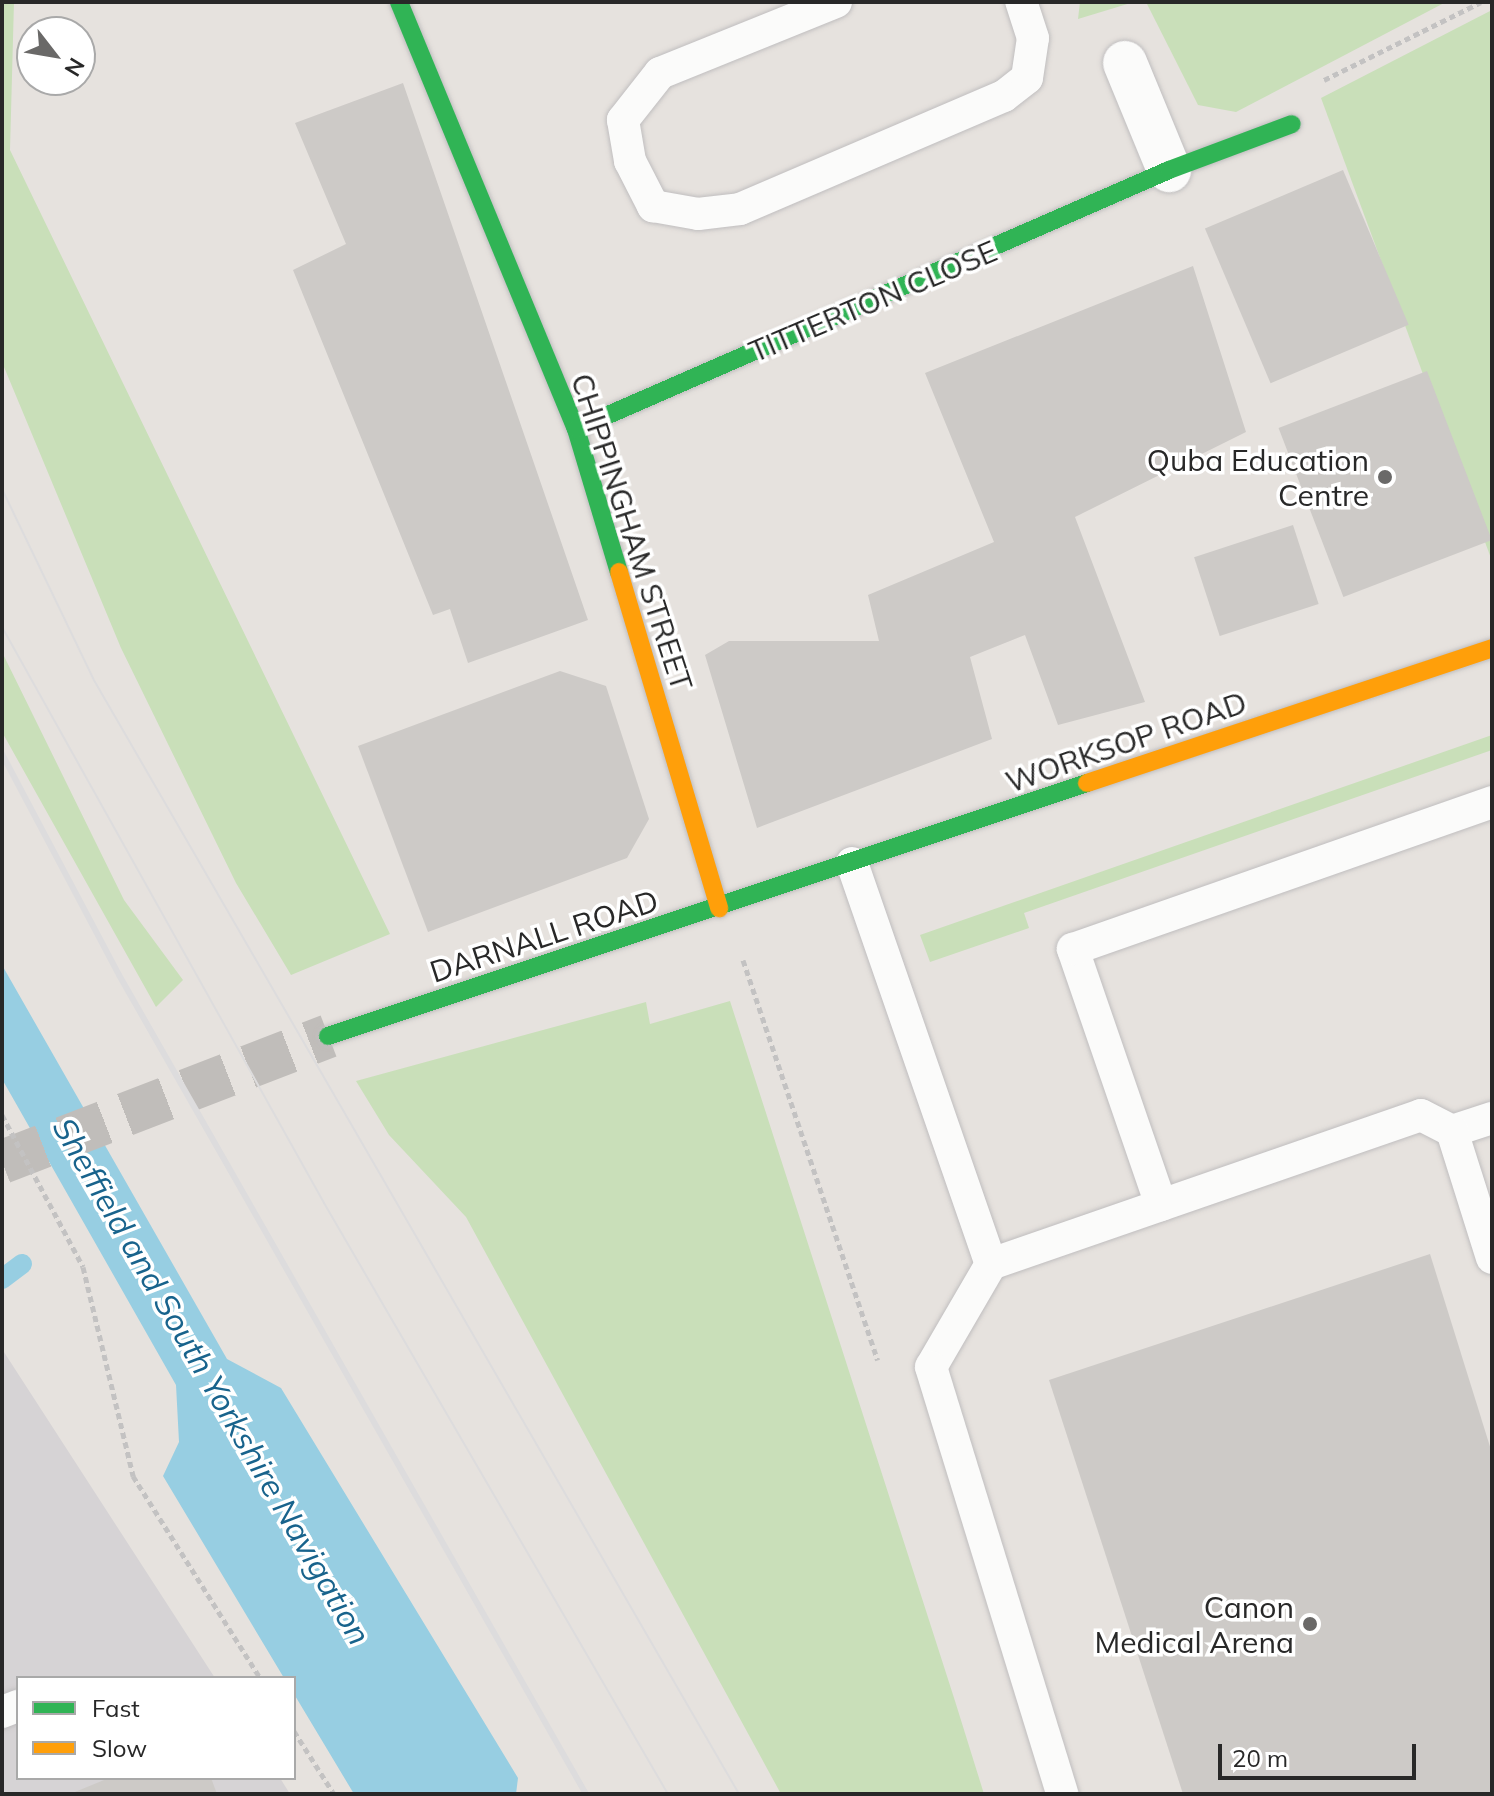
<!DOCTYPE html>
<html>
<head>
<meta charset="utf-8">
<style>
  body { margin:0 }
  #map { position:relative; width:1494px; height:1796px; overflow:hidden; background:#e6e2de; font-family:Mulish,sans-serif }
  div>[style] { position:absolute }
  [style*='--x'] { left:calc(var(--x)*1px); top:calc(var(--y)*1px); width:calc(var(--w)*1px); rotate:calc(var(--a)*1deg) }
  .industrial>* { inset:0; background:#d6d3d5 }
  .green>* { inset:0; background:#c9dfb9 }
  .water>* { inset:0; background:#97cee2 }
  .stream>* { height:20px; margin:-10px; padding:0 10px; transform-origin:10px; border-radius:10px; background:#97cee2 }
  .building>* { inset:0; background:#cdcac7; transform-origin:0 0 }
  .secondary-tunnel>* { height:44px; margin-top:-22px; transform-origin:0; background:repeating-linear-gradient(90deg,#c0bdba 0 44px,transparent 0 66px) }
  .path>* { height:5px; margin-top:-2.5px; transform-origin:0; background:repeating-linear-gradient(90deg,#c3c2c2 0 6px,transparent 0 10px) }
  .roads { filter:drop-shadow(0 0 2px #c0bebf) drop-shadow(0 0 2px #c0bebf) }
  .lane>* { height:32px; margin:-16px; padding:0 16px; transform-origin:16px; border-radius:16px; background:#fbfbfa }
  .street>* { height:44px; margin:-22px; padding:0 22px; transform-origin:22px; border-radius:22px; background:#fbfbfa }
  .fast>* { height:18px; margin:-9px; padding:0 9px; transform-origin:9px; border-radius:9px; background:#30b455 }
  .slow>* { height:18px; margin:-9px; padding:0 9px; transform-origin:9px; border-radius:9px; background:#ff9f0a }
  .tram>* { height:2px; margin:-1px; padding:0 1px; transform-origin:1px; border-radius:1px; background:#dddcdd }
  .rail>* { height:6px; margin:-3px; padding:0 3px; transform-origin:3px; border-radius:3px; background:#dddcdd }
  .path-bridge>* { height:5px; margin-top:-2.5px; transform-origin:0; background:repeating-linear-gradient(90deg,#c3c2c2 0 6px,transparent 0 10px) }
  .dots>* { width:22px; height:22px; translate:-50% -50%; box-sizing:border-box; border:4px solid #fff; border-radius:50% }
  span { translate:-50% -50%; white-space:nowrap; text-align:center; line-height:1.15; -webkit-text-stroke:7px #fff; paint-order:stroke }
  .street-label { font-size:30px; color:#282828 }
  .poi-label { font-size:30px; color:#282828 }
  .right { translate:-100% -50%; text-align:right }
  .water-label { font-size:32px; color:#18638c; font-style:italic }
  .frame { position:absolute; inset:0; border:4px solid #282828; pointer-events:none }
  .legend { position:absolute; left:16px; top:1676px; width:280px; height:104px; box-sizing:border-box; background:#fff; border:2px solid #a9a9a9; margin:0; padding:10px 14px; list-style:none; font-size:24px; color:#282828 }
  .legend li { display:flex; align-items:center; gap:16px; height:40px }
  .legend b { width:40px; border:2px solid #a9a9a9 }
  .north { position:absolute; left:16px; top:16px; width:80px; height:80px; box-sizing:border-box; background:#fff; border:2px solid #a9a9a9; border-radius:50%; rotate:121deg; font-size:22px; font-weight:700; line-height:32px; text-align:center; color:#282828 }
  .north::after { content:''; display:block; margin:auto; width:28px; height:36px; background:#6a6968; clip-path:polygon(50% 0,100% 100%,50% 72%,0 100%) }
  .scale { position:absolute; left:1218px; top:1744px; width:198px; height:36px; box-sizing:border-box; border:4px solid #282828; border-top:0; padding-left:10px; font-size:24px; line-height:28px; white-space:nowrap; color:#282828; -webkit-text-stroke:6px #fff; paint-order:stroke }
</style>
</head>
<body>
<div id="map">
  <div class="industrial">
    <i style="clip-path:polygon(2px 1349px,215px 1678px,18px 1678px,18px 1778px,280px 1778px,290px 1794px,2px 1794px)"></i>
  </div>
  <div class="green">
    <i style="clip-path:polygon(2px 2px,14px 2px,10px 150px,390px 934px,291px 975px,236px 883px,121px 648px,4px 367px)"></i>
    <i style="clip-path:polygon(1080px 2px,1134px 2px,1078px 19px)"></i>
    <i style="clip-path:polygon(1146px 2px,1446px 2px,1236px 112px,1198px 105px)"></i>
    <i style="clip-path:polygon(1492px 10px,1492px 561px,1321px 98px)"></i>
    <i style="clip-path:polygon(2px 652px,124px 900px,183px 980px,156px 1007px,2px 732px)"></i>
    <i style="clip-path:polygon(1492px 735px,1492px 750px,1024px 913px,1029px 928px,930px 962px,920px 935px)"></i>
    <i style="clip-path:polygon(730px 1001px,955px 1701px,984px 1794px,781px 1794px,466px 1217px,389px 1135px,356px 1081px,646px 1002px,650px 1024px)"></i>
  </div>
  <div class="water">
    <i style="clip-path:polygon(2px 965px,227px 1359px,281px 1388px,518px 1778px,516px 1794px,354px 1794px,294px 1694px,294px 1678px,284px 1678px,163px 1476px,179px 1442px,176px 1385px,2px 1079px)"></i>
  </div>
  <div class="stream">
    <i style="--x:2;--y:1279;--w:25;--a:-37"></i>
  </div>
  <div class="building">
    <i style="clip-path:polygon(403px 83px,588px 620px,468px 663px,450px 609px,433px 615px,293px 270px,346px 244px,295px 123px)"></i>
    <i style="left:1343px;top:170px;width:168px;height:150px;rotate:67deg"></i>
    <i style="clip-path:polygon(1193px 266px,1246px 432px,1075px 517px,1145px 702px,1058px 725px,1025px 635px,970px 657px,992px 739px,757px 828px,705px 655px,729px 641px,879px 641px,868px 595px,994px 542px,925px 373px)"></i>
    <i style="left:1427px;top:371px;width:181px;height:159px;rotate:69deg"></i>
    <i style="left:1293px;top:525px;width:83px;height:104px;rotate:72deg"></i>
    <i style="clip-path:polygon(560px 671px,606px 686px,649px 819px,627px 858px,428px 932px,358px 746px)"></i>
    <i style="clip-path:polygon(1430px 1254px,1492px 1453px,1492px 1794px,1183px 1794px,1049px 1380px)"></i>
    <i style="clip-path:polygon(109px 1778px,211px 1778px,217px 1794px,70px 1794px)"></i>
  </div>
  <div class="secondary-tunnel">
    <i style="--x:2;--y:1162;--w:350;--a:-21.1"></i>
  </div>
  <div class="path">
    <i style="--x:1324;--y:80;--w:175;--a:-26.4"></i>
    <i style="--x:743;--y:960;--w:422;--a:71.4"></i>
    <i style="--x:83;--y:1267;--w:215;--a:76.5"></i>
    <i style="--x:133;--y:1476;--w:239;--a:57.8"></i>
    <i style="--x:294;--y:1731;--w:75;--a:57.6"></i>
  </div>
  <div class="roads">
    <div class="lane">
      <i style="--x:836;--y:2;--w:190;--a:158"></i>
      <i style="--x:660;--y:73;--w:60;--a:128.2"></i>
      <i style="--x:623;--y:120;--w:42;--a:80.3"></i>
      <i style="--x:630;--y:161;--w:51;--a:62.9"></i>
      <i style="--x:653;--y:206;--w:46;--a:10.1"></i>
      <i style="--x:698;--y:214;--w:42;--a:-6.8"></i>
      <i style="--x:740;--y:209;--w:287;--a:-23.2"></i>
      <i style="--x:1004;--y:96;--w:29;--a:-38"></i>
      <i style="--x:1027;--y:78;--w:40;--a:-81.5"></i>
      <i style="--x:1033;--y:38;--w:38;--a:-108"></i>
      <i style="--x:852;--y:863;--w:424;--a:70.9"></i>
      <i style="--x:991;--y:1264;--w:119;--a:120.2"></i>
      <i style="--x:931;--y:1367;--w:447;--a:72.9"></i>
      <i style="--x:1452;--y:1131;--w:42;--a:-18"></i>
      <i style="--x:1161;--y:1205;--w:271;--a:-109"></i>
      <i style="--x:1073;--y:949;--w:444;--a:-19.3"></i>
      <i style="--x:991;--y:1264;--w:455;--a:-19.1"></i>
      <i style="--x:1421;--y:1115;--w:35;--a:27"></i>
      <i style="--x:1452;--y:1131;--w:133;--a:72.5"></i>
      <i style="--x:2;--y:1712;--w:17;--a:-21"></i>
    </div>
    <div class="street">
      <i style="--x:1125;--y:63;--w:116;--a:67.6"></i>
    </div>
    <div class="fast">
      <i style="--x:399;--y:2;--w:462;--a:67.5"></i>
      <i style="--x:576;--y:429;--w:149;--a:73.3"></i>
      <i style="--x:576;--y:429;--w:647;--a:-23.59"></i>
      <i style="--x:1169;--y:170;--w:131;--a:-20.5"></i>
      <i style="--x:328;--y:1036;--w:800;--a:-18.43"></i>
    </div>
    <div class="slow">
      <i style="--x:619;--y:572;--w:351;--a:73.4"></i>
      <i style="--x:1087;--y:783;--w:427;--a:-18.4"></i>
    </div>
  </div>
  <div class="tram">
    <i style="--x:2;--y:489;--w:214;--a:64.3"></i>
    <i style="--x:95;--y:682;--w:1285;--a:59.92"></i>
    <i style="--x:2;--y:627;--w:660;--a:60.79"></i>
    <i style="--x:324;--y:1203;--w:684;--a:59.8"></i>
  </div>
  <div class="rail">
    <i style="--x:2;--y:754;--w:250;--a:62.1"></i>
    <i style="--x:119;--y:975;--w:943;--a:60.31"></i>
  </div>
  <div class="path-bridge">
    <i style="--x:2;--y:1115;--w:172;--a:61.9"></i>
  </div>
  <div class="dots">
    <i style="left:1385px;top:477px;background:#6a6968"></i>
    <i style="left:1310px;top:1624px;background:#6a6968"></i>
  </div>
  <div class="street-label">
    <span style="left:873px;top:301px;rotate:-23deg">TITTERTON CLOSE</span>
    <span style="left:632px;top:532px;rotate:72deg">CHIPPINGHAM STREET</span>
    <span style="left:1126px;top:742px;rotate:-19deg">WORKSOP ROAD</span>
    <span style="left:544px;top:936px;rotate:-18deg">DARNALL ROAD</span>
  </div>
  <div class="poi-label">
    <span class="right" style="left:1369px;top:477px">Quba Education<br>Centre</span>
    <span class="right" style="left:1294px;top:1624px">Canon<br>Medical Arena</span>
  </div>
  <div class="water-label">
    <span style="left:212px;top:1381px;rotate:60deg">Sheffield and South Yorkshire Navigation</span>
  </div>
  <div class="frame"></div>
  <ul class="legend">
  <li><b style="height:10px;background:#30b455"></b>Fast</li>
  <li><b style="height:10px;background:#ff9f0a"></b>Slow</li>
  </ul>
  <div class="north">N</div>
  <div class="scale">20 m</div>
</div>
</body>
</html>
